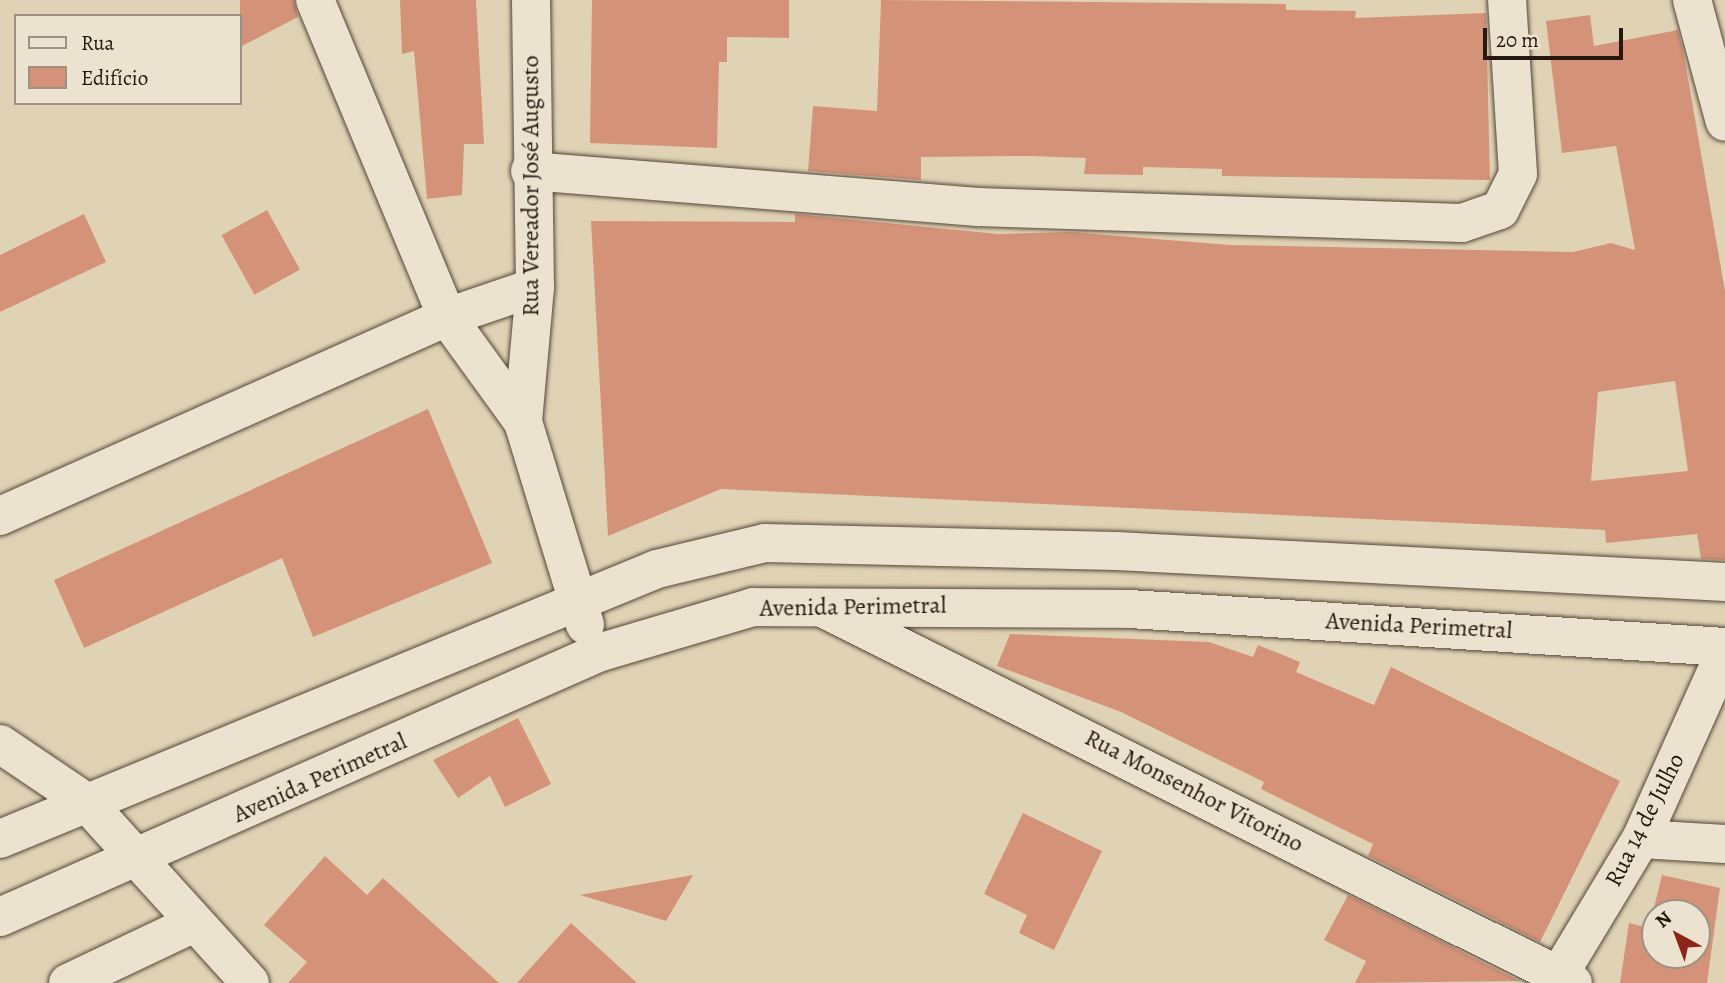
<!DOCTYPE html>
<html>
<head>
<meta charset="utf-8">
<style>
  body { margin:0 }
  #map { position:relative; width:1725px; height:983px; overflow:hidden; background:#e0d3b5; font-family:Alegreya,serif }
  div>[style] { position:absolute }
  [style*='--x'] { left:calc(var(--x)*1px); top:calc(var(--y)*1px); width:calc(var(--w)*1px); rotate:calc(var(--a)*1deg) }
  .building>* { inset:0; background:#d49379; transform-origin:0 0 }
  .roads { filter:drop-shadow(0 0 2px #54463a) drop-shadow(0 0 2px #54463a) }
  .minor>* { height:38px; margin:-19px; padding:0 19px; transform-origin:19px; border-radius:19px; background:#ebe2cf }
  span { translate:-50% -50%; white-space:nowrap; text-align:center; line-height:1.15; -webkit-text-stroke:5px #ebe2cf; paint-order:stroke }
  .street-label { font-size:24px; color:#261711 }
  .legend { position:absolute; left:14px; top:14px; width:228px; height:91px; box-sizing:border-box; background:#ebe2cf; border:2px solid #9c9183; margin:0; padding:9px 12px; list-style:none; font-size:21px; color:#261711 }
  .legend li { display:flex; align-items:center; gap:14px; height:35px }
  .legend b { width:35px; border:2px solid #9c9183 }
  .north { position:absolute; left:1641px; top:899px; width:70px; height:70px; box-sizing:border-box; background:#ebe2cf; border:2px solid #9c9183; border-radius:50%; rotate:319deg; font-size:19px; font-weight:700; line-height:28px; text-align:center; color:#261711 }
  .north::after { content:''; display:block; margin:auto; width:24px; height:32px; background:#8f2418; clip-path:polygon(50% 0,100% 100%,50% 72%,0 100%) }
  .scale { position:absolute; left:1483px; top:28px; width:140px; height:32px; box-sizing:border-box; border:4px solid #261711; border-top:0; padding-left:9px; font-size:21px; line-height:24px; white-space:nowrap; color:#261711; -webkit-text-stroke:5px #ebe2cf; paint-order:stroke }
</style>
</head>
<body>
<div id="map">
  <div class="building">
    <i style="clip-path:polygon(240px 0,294px 0,298px 17px,240px 47px)"></i>
    <i style="clip-path:polygon(400px 0,476px 0,484px 144px,464px 144px,462px 195px,427px 199px,414px 51px,402px 54px)"></i>
    <i style="clip-path:polygon(592px 0,789px 0,789px 38px,727px 37px,727px 62px,719px 62px,717px 148px,590px 143px)"></i>
    <i style="clip-path:polygon(881px 0,1286px 4px,1286px 10px,1356px 11px,1355px 18px,1486px 13px,1490px 180px,1222px 176px,1222px 169px,1143px 167px,1143px 175px,1084px 174px,1086px 158px,1029px 156px,921px 157px,921px 180px,808px 171px,813px 106px,877px 111px)"></i>
    <i style="clip-path:polygon(evenodd,1590px 15px,1594px 46px,1678px 30px,1683px 50px,1725px 291px,1725px 560px,1701px 559px,1697px 534px,1606px 543px,1605px 530px,721px 489px,608px 536px,591px 221px,795px 222px,795px 214px,998px 234px,1070px 232px,1230px 245px,1573px 252px,1611px 243px,1635px 250px,1616px 146px,1562px 153px,1546px 21px,1590px 15px,1675px 381px,1688px 471px,1591px 481px,1598px 392px,1675px 381px)"></i>
    <i style="left:267px;top:210px;width:68px;height:52px;rotate:61deg"></i>
    <i style="clip-path:polygon(84px 214px,106px 262px,0 312px,0 255px)"></i>
    <i style="clip-path:polygon(428px 409px,492px 563px,313px 637px,282px 558px,84px 648px,54px 580px)"></i>
    <i style="clip-path:polygon(1010px 634px,1209px 642px,1253px 657px,1258px 645px,1300px 662px,1296px 672px,1374px 705px,1391px 667px,1620px 781px,1540px 942px,1368px 856px,1373px 844px,1261px 789px,1264px 782px,1121px 712px,997px 666px)"></i>
    <i style="clip-path:polygon(518px 718px,551px 784px,505px 807px,490px 776px,458px 798px,433px 760px)"></i>
    <i style="clip-path:polygon(1023px 813px,1102px 851px,1054px 950px,1019px 933px,1027px 915px,984px 894px)"></i>
    <i style="clip-path:polygon(325px 856px,367px 895px,383px 878px,499px 983px,288px 983px,307px 962px,264px 925px)"></i>
    <i style="clip-path:polygon(693px 875px,666px 921px,580px 895px)"></i>
    <i style="clip-path:polygon(evenodd,1662px 875px,1720px 888px,1707px 983px,1620px 983px,1629px 923px,1649px 928px,1662px 875px,1655px 913px,1697px 913px,1697px 955px,1655px 955px,1655px 913px)"></i>
    <i style="clip-path:polygon(1348px 895px,1520px 981px,1355px 983px,1366px 961px,1324px 940px)"></i>
    <i style="clip-path:polygon(571px 923px,637px 983px,517px 983px)"></i>
  </div>
  <div class="roads">
    <div class="minor">
      <i style="--x:315;--y:0;--w:343;--a:67.4"></i>
      <i style="--x:447;--y:317;--w:130;--a:54.1"></i>
      <i style="--x:531;--y:0;--w:287;--a:89.2"></i>
      <i style="--x:535;--y:287;--w:136;--a:95.1"></i>
      <i style="--x:523;--y:422;--w:212;--a:73"></i>
      <i style="--x:1692;--y:0;--w:126;--a:74.9"></i>
      <i style="--x:530;--y:171;--w:449;--a:4.6"></i>
      <i style="--x:978;--y:207;--w:484;--a:1.9"></i>
      <i style="--x:1462;--y:223;--w:40;--a:-18.9"></i>
      <i style="--x:1500;--y:210;--w:40;--a:-63.4"></i>
      <i style="--x:1518;--y:174;--w:174;--a:-93.6"></i>
      <i style="--x:0;--y:516;--w:489;--a:-24"></i>
      <i style="--x:447;--y:317;--w:93;--a:-18.8"></i>
      <i style="--x:824;--y:609;--w:837;--a:26.53"></i>
      <i style="--x:0;--y:744;--w:104;--a:34"></i>
      <i style="--x:86;--y:802;--w:244;--a:47.8"></i>
      <i style="--x:0;--y:839;--w:710;--a:-22.34"></i>
      <i style="--x:657;--y:569;--w:111;--a:-13.5"></i>
      <i style="--x:765;--y:543;--w:351;--a:1.3"></i>
      <i style="--x:1116;--y:551;--w:610;--a:2.91"></i>
      <i style="--x:1641;--y:839;--w:84;--a:3.4"></i>
      <i style="--x:0;--y:917;--w:654;--a:-23.82"></i>
      <i style="--x:598;--y:653;--w:162;--a:-16.5"></i>
      <i style="--x:753;--y:607;--w:377;--a:0.3"></i>
      <i style="--x:1130;--y:609;--w:596;--a:3.65"></i>
      <i style="--x:68;--y:983;--w:137;--a:-25.4"></i>
      <i style="--x:1554;--y:983;--w:168;--a:-58.9"></i>
      <i style="--x:1641;--y:839;--w:205;--a:-65.8"></i>
    </div>
  </div>
  <div class="street-label">
    <span style="left:531px;top:186px;rotate:-90deg">Rua Vereador José Augusto</span>
    <span style="left:853px;top:607px;rotate:-1deg">Avenida Perimetral</span>
    <span style="left:1419px;top:626px;rotate:3deg">Avenida Perimetral</span>
    <span style="left:320px;top:778px;rotate:-24deg">Avenida Perimetral</span>
    <span style="left:1194px;top:791px;rotate:27deg">Rua Monsenhor Vitorino</span>
    <span style="left:1645px;top:820px;rotate:-63deg">Rua 14 de Julho</span>
  </div>
  <ul class="legend">
  <li><b style="height:9px;background:#ebe2cf"></b>Rua</li>
  <li><b style="height:19px;background:#d49379"></b>Edifício</li>
  </ul>
  <div class="north">N</div>
  <div class="scale">20 m</div>
</div>
</body>
</html>
